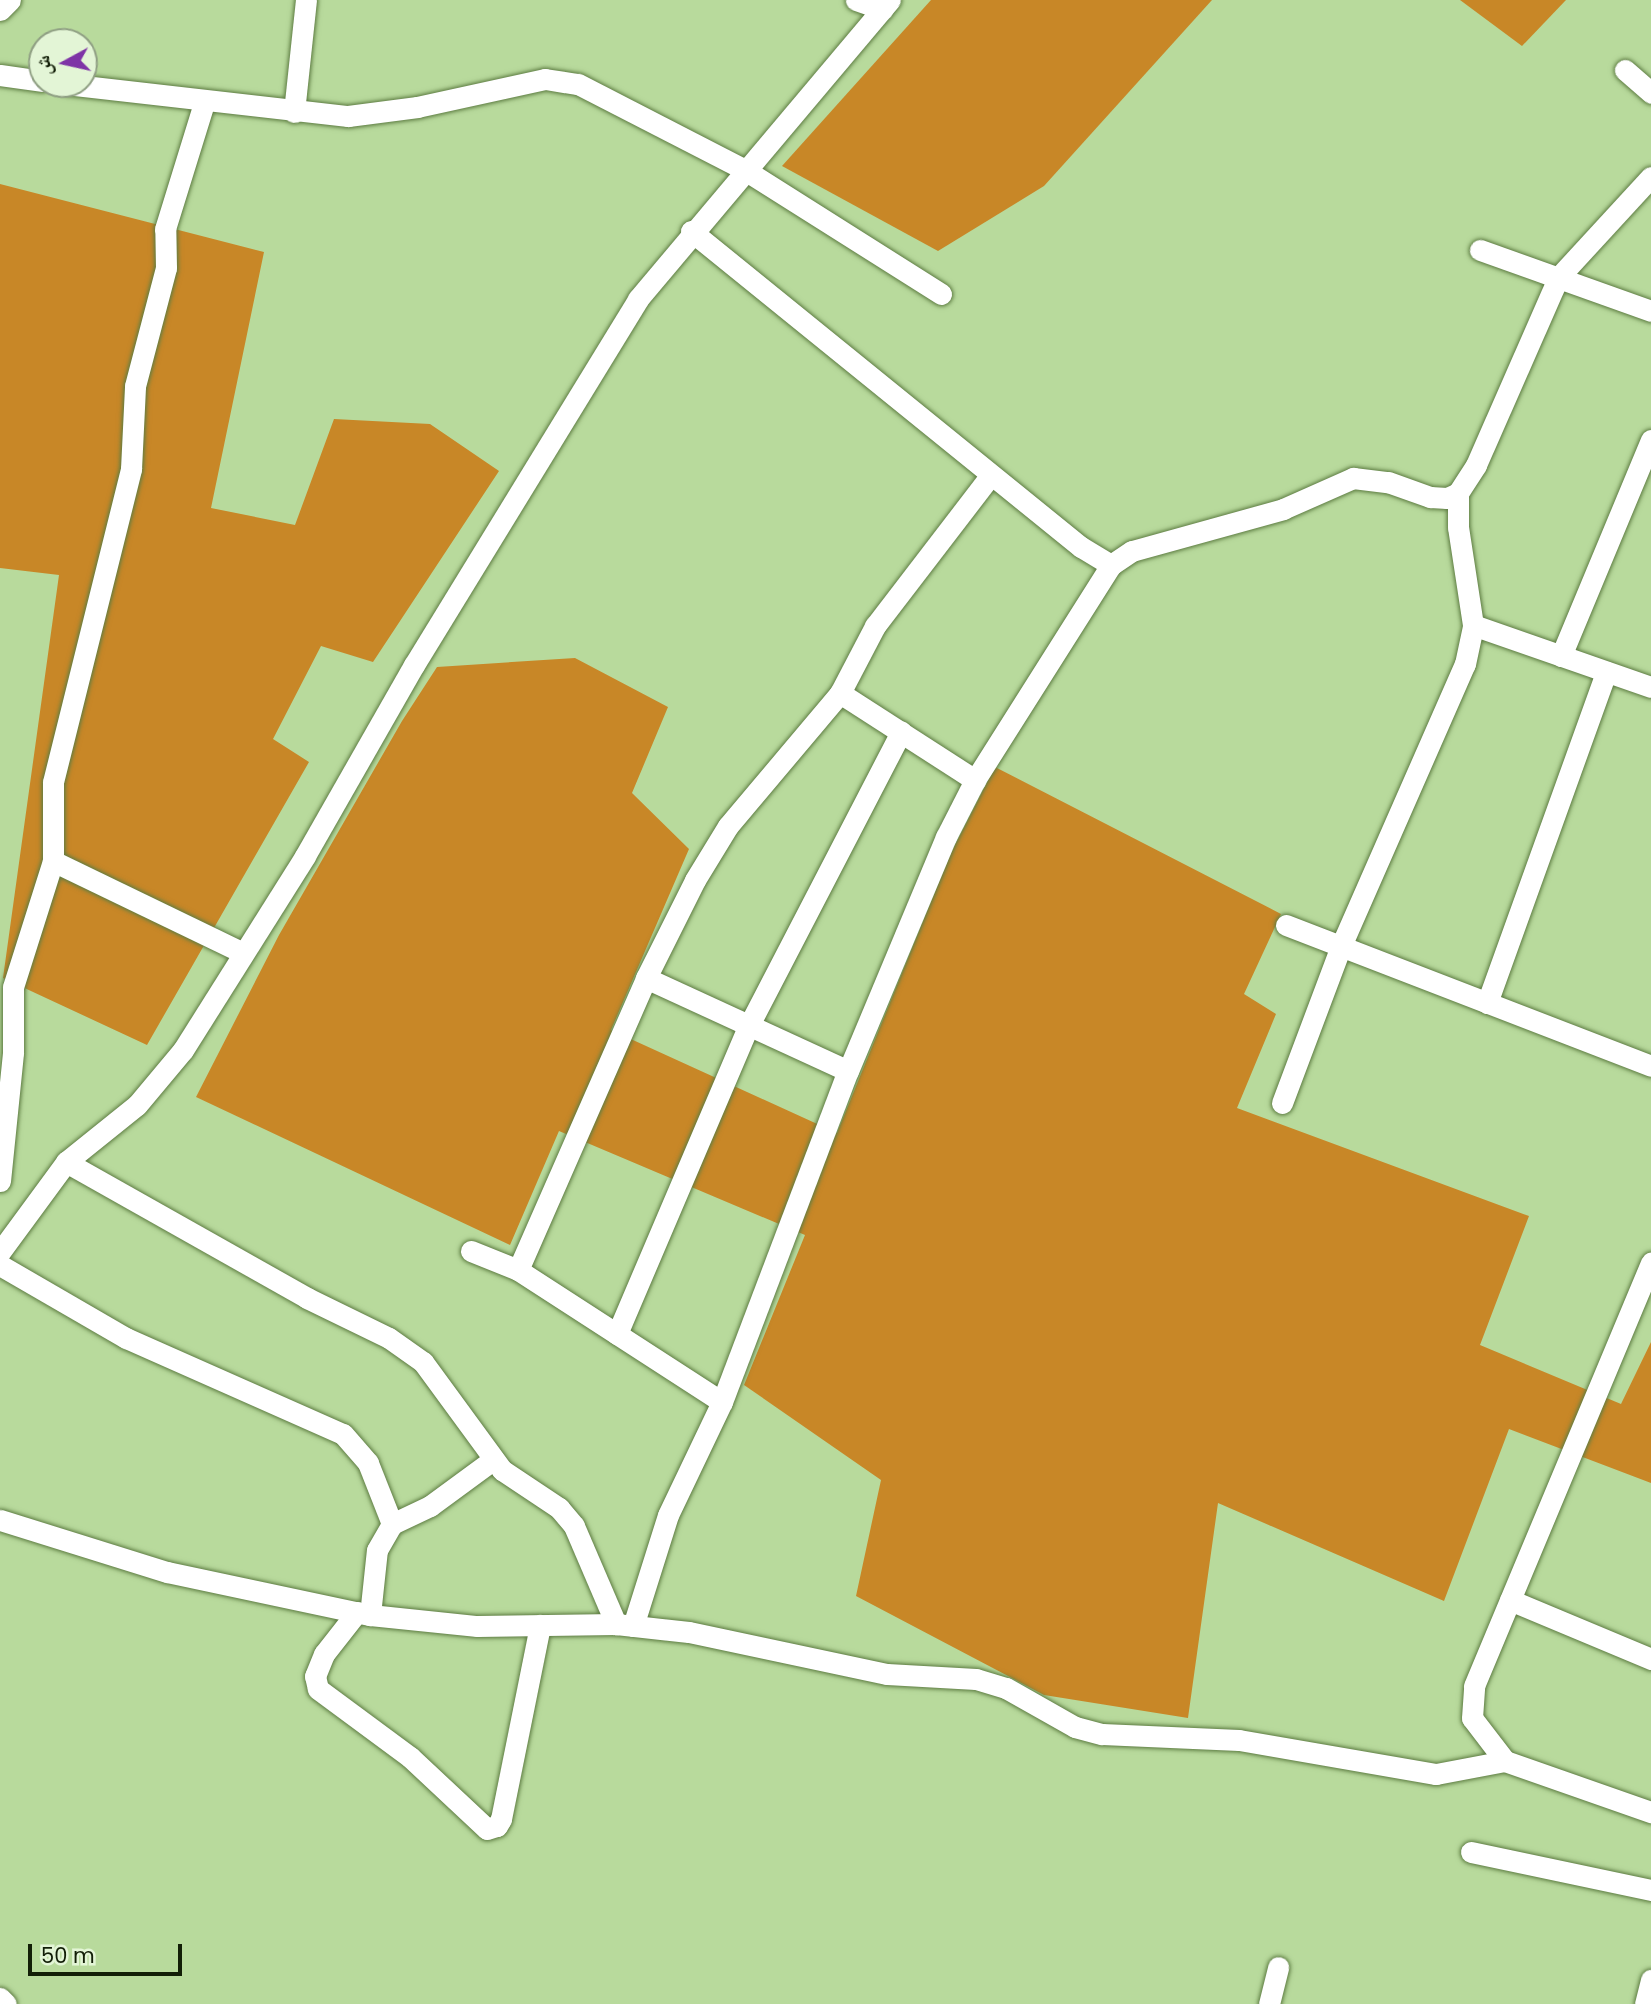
<!DOCTYPE html>
<html>
<head>
<meta charset="utf-8">
<style>
  body { margin:0 }
  #map { position:relative; width:1651px; height:2004px; overflow:hidden; background:#b8da9c; font-family:Poppins,"Noto Naskh Arabic",sans-serif }
  div>[style] { position:absolute }
  [style*='--x'] { left:calc(var(--x)*1px); top:calc(var(--y)*1px); width:calc(var(--w)*1px); rotate:calc(var(--a)*1deg) }
  .forest>* { inset:0; background:#c88727 }
  .roads { filter:drop-shadow(0 0 2px #5d7c42) drop-shadow(0 0 2px #5d7c42) }
  .minor>* { height:21px; margin:-10.5px; padding:0 10.5px; transform-origin:10.5px; border-radius:10.5px; background:#fff }
  span { translate:-50% -50%; white-space:nowrap; text-align:center; line-height:1.15; -webkit-text-stroke:5px #e3f5d6; paint-order:stroke }
  .north { position:absolute; left:28px; top:28px; width:70px; height:70px; box-sizing:border-box; background:#e3f5d6; border:2px solid #8f9f83; border-radius:50%; rotate:262deg; font-size:19px; font-weight:700; line-height:28px; text-align:center; color:#121e07 }
  .north::after { content:''; display:block; margin:auto; width:24px; height:32px; background:#7e34a6; clip-path:polygon(50% 0,100% 100%,50% 72%,0 100%) }
  .scale { position:absolute; left:28px; top:1944px; width:154px; height:32px; box-sizing:border-box; border:4px solid #121e07; border-top:0; padding-left:9px; font-size:21px; line-height:24px; white-space:nowrap; color:#121e07; -webkit-text-stroke:5px #e3f5d6; paint-order:stroke }
</style>
</head>
<body>
<div id="map">
  <div class="forest">
    <i style="clip-path:polygon(931px 0,1212px 0,1044px 186px,938px 251px,782px 166px)"></i>
    <i style="clip-path:polygon(1460px 0,1566px 0,1522px 46px)"></i>
    <i style="clip-path:polygon(0 184px,264px 252px,211px 508px,295px 525px,334px 419px,430px 424px,499px 471px,373px 662px,321px 646px,273px 739px,309px 762px,147px 1045px,3px 978px,59px 575px,0 568px)"></i>
    <i style="clip-path:polygon(575px 658px,668px 707px,632px 793px,689px 849px,611px 1030px,837px 1133px,950px 855px,995px 767px,1281px 914px,1244px 994px,1276px 1014px,1237px 1108px,1529px 1216px,1480px 1345px,1621px 1404px,1651px 1342px,1651px 1483px,1509px 1429px,1444px 1601px,1218px 1503px,1188px 1718px,1044px 1695px,856px 1596px,881px 1480px,744px 1385px,805px 1235px,559px 1131px,510px 1245px,196px 1097px,279px 935px,402px 721px,437px 667px)"></i>
  </div>
  <div class="roads">
    <div class="minor">
      <i style="--x:856;--y:0;--w:28;--a:19"></i>
      <i style="--x:0;--y:10;--w:14;--a:-45"></i>
      <i style="--x:1625;--y:70;--w:35;--a:41"></i>
      <i style="--x:0;--y:75;--w:42;--a:8.1"></i>
      <i style="--x:66;--y:84;--w:284;--a:6.5"></i>
      <i style="--x:348;--y:116;--w:70;--a:-7.4"></i>
      <i style="--x:417;--y:107;--w:131;--a:-12.3"></i>
      <i style="--x:545;--y:79;--w:33;--a:9"></i>
      <i style="--x:578;--y:84;--w:188;--a:27.2"></i>
      <i style="--x:745;--y:170;--w:232;--a:32.3"></i>
      <i style="--x:294;--y:112;--w:113;--a:-83.9"></i>
      <i style="--x:691;--y:231;--w:502;--a:39.02"></i>
      <i style="--x:1081;--y:547;--w:35;--a:31"></i>
      <i style="--x:1480;--y:250;--w:182;--a:19.6"></i>
      <i style="--x:1473;--y:625;--w:188;--a:19.2"></i>
      <i style="--x:1561;--y:656;--w:234;--a:-67.4"></i>
      <i style="--x:840;--y:693;--w:161;--a:32.8"></i>
      <i style="--x:53;--y:861;--w:211;--a:25.8"></i>
      <i style="--x:1286;--y:925;--w:391;--a:21.1"></i>
      <i style="--x:646;--y:978;--w:222;--a:24.7"></i>
      <i style="--x:1487;--y:1003;--w:352;--a:-70.2"></i>
      <i style="--x:1282;--y:1103;--w:168;--a:-69.4"></i>
      <i style="--x:1341;--y:946;--w:308;--a:-66.3"></i>
      <i style="--x:1465;--y:664;--w:40;--a:-78"></i>
      <i style="--x:1473;--y:625;--w:99;--a:-98.7"></i>
      <i style="--x:1458;--y:527;--w:34;--a:-90"></i>
      <i style="--x:66;--y:1162;--w:277;--a:29.4"></i>
      <i style="--x:307;--y:1298;--w:91;--a:26"></i>
      <i style="--x:389;--y:1338;--w:42;--a:35.2"></i>
      <i style="--x:423;--y:1362;--w:134;--a:53.8"></i>
      <i style="--x:502;--y:1470;--w:69;--a:33.7"></i>
      <i style="--x:559;--y:1508;--w:23;--a:50"></i>
      <i style="--x:574;--y:1526;--w:107;--a:66.8"></i>
      <i style="--x:0;--y:1181;--w:130;--a:-84.2"></i>
      <i style="--x:13;--y:1052;--w:65;--a:-90"></i>
      <i style="--x:13;--y:987;--w:132;--a:-72.4"></i>
      <i style="--x:53;--y:861;--w:79;--a:-90"></i>
      <i style="--x:53;--y:782;--w:323;--a:-76"></i>
      <i style="--x:131;--y:469;--w:83;--a:-87.2"></i>
      <i style="--x:135;--y:386;--w:122;--a:-75.3"></i>
      <i style="--x:166;--y:268;--w:39;--a:-91"></i>
      <i style="--x:165;--y:229;--w:132;--a:-72.8"></i>
      <i style="--x:471;--y:1251;--w:51;--a:22"></i>
      <i style="--x:518;--y:1270;--w:243;--a:32.9"></i>
      <i style="--x:0;--y:1252;--w:112;--a:-53.7"></i>
      <i style="--x:66;--y:1162;--w:91;--a:-38.8"></i>
      <i style="--x:137;--y:1105;--w:72;--a:-50.1"></i>
      <i style="--x:183;--y:1050;--w:229;--a:-57.8"></i>
      <i style="--x:305;--y:856;--w:220;--a:-60.3"></i>
      <i style="--x:414;--y:665;--w:429;--a:-58.5"></i>
      <i style="--x:638;--y:299;--w:391;--a:-49.9"></i>
      <i style="--x:0;--y:1265;--w:146;--a:30.1"></i>
      <i style="--x:126;--y:1338;--w:237;--a:23.9"></i>
      <i style="--x:343;--y:1434;--w:38;--a:49"></i>
      <i style="--x:368;--y:1463;--w:66;--a:68.5"></i>
      <i style="--x:518;--y:1270;--w:319;--a:-66.3"></i>
      <i style="--x:646;--y:978;--w:110;--a:-63.4"></i>
      <i style="--x:695;--y:880;--w:63;--a:-58.6"></i>
      <i style="--x:728;--y:826;--w:174;--a:-49.9"></i>
      <i style="--x:840;--y:693;--w:76;--a:-62.4"></i>
      <i style="--x:875;--y:626;--w:190;--a:-52.5"></i>
      <i style="--x:617;--y:1334;--w:332;--a:-66.9"></i>
      <i style="--x:747;--y:1029;--w:335;--a:-62.6"></i>
      <i style="--x:0;--y:1520;--w:175;--a:17.3"></i>
      <i style="--x:167;--y:1572;--w:208;--a:12"></i>
      <i style="--x:370;--y:1615;--w:108;--a:5.9"></i>
      <i style="--x:477;--y:1626;--w:139;--a:-0.8"></i>
      <i style="--x:616;--y:1624;--w:73;--a:6.3"></i>
      <i style="--x:689;--y:1632;--w:202;--a:12"></i>
      <i style="--x:887;--y:1674;--w:89;--a:3.2"></i>
      <i style="--x:976;--y:1679;--w:31;--a:17"></i>
      <i style="--x:1006;--y:1688;--w:79;--a:29.5"></i>
      <i style="--x:1075;--y:1727;--w:28;--a:15"></i>
      <i style="--x:1102;--y:1734;--w:137;--a:2.5"></i>
      <i style="--x:1239;--y:1740;--w:200;--a:9.8"></i>
      <i style="--x:1436;--y:1774;--w:70;--a:-10.7"></i>
      <i style="--x:1505;--y:1761;--w:155;--a:19.3"></i>
      <i style="--x:1510;--y:1600;--w:153;--a:22.7"></i>
      <i style="--x:357;--y:1612;--w:53;--a:128.2"></i>
      <i style="--x:324;--y:1654;--w:24;--a:112"></i>
      <i style="--x:315;--y:1676;--w:13;--a:77"></i>
      <i style="--x:318;--y:1689;--w:114;--a:36.5"></i>
      <i style="--x:410;--y:1757;--w:105;--a:43.1"></i>
      <i style="--x:487;--y:1829;--w:10;--a:-17"></i>
      <i style="--x:497;--y:1826;--w:8;--a:-60"></i>
      <i style="--x:501;--y:1819;--w:198;--a:-78.6"></i>
      <i style="--x:370;--y:1615;--w:65;--a:-83.9"></i>
      <i style="--x:377;--y:1550;--w:30;--a:-60"></i>
      <i style="--x:392;--y:1524;--w:42;--a:-25.3"></i>
      <i style="--x:430;--y:1506;--w:79;--a:-36.3"></i>
      <i style="--x:633;--y:1626;--w:116;--a:-72.5"></i>
      <i style="--x:668;--y:1515;--w:125;--a:-64.5"></i>
      <i style="--x:722;--y:1402;--w:354;--a:-69.2"></i>
      <i style="--x:848;--y:1071;--w:254;--a:-67.3"></i>
      <i style="--x:946;--y:837;--w:64;--a:-63"></i>
      <i style="--x:975;--y:780;--w:254;--a:-57.7"></i>
      <i style="--x:1111;--y:565;--w:25;--a:-34"></i>
      <i style="--x:1132;--y:551;--w:157;--a:-15.5"></i>
      <i style="--x:1283;--y:509;--w:77;--a:-23.9"></i>
      <i style="--x:1353;--y:478;--w:35;--a:7"></i>
      <i style="--x:1388;--y:482;--w:45;--a:19.7"></i>
      <i style="--x:1430;--y:497;--w:17;--a:3"></i>
      <i style="--x:1447;--y:498;--w:12;--a:-24"></i>
      <i style="--x:1458;--y:493;--w:33;--a:-57"></i>
      <i style="--x:1476;--y:465;--w:204;--a:-66.3"></i>
      <i style="--x:1558;--y:278;--w:137;--a:-47.4"></i>
      <i style="--x:1505;--y:1761;--w:54;--a:-127.5"></i>
      <i style="--x:1472;--y:1718;--w:32;--a:-86"></i>
      <i style="--x:1474;--y:1686;--w:459;--a:-67.3"></i>
      <i style="--x:1471;--y:1852;--w:184;--a:11.9"></i>
      <i style="--x:0;--y:1998;--w:8;--a:45"></i>
      <i style="--x:1269;--y:2004;--w:38;--a:-76"></i>
      <i style="--x:1645;--y:2004;--w:25;--a:-76"></i>
    </div>
  </div>
  <div class="north">ش</div>
  <div class="scale">50 m</div>
</div>
</body>
</html>
